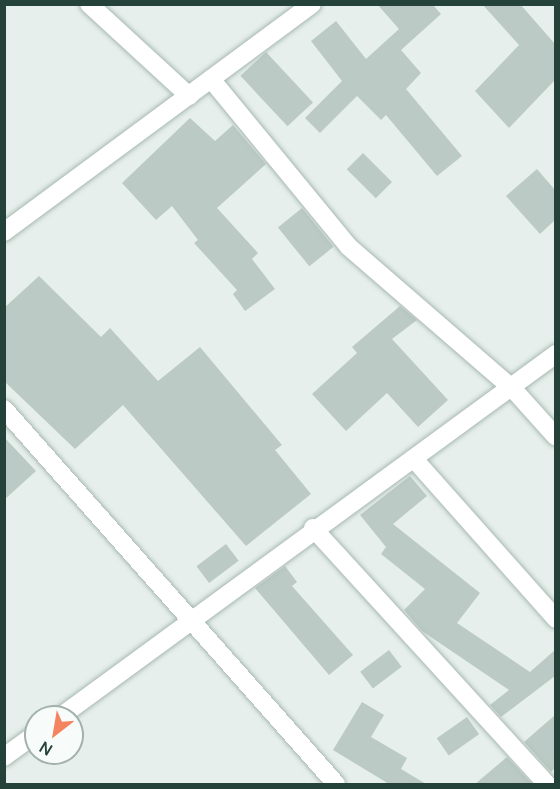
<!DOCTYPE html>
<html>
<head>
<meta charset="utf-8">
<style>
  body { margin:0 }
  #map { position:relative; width:560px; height:789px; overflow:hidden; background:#e6efeb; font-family:Manrope,sans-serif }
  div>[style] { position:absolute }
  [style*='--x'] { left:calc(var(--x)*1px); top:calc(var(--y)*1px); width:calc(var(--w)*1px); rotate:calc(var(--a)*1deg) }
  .building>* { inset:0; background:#bbcac4; transform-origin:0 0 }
  .roads { filter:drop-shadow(0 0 2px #a8b8b2) drop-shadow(0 0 2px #a8b8b2) }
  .minor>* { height:18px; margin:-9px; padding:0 9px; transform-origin:9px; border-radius:9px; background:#fff }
  .tertiary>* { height:18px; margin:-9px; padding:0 9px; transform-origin:9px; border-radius:9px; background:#fff }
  span { translate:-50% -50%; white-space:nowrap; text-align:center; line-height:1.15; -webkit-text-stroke:4.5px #f7fbf9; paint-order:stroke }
  .frame { position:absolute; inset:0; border:6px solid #24423a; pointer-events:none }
  .north { position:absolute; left:24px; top:705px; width:60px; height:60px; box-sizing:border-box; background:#f7fbf9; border:2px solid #a3b1ad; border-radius:50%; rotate:211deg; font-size:16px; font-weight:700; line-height:24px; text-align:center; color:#24423a }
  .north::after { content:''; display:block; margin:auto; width:21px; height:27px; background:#f4845f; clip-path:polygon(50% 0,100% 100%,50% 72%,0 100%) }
</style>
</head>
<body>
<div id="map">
  <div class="building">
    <i style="clip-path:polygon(377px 4px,432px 4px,441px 14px,401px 50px,421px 73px,406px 89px,462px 156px,437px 176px,386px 115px,381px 120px,357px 96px,320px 133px,305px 118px,342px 81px,311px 41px,336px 21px,366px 59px,399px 29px)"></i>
    <i style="clip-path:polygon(482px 4px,520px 4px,555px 44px,555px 80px,509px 128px,475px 91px,519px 45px)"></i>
    <i style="left:266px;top:52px;width:69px;height:35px;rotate:47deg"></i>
    <i style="clip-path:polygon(190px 118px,215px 141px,233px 125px,266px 164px,217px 208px,258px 253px,252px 259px,275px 289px,245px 311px,233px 294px,237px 290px,194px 243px,198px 240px,172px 206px,156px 220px,122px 183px)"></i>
    <i style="left:363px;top:153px;width:41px;height:23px;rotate:45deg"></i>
    <i style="clip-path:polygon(537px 169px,555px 190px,555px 220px,540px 234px,506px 196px)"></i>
    <i style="left:302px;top:208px;width:50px;height:31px;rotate:51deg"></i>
    <i style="clip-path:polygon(39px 276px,101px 337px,110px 328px,158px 381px,200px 347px,282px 445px,275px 450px,311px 494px,246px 546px,123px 405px,75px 449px,4px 381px,4px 308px)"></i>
    <i style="clip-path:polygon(400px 306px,417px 320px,392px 339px,448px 400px,418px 427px,387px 393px,346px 431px,312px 394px,357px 353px,352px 347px)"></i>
    <i style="clip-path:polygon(4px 437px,36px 471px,4px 500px)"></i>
    <i style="clip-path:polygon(410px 476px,427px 496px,393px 524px,480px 593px,457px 623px,530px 672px,555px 650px,555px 676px,501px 717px,490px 705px,509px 690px,422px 631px,404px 610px,425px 589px,381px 554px,386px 547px,360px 515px)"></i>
    <i style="left:226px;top:544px;width:21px;height:37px;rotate:53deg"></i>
    <i style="clip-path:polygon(285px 566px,297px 582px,292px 586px,353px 655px,329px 675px,255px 588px)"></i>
    <i style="left:389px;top:650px;width:21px;height:36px;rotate:53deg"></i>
    <i style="clip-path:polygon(362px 702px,384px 715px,371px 737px,407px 758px,401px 769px,426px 784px,389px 784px,333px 750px)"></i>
    <i style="clip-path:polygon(555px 715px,555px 768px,551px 772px,524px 742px)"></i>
    <i style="left:467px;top:717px;width:21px;height:37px;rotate:55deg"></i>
    <i style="clip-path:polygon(507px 757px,532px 784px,475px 784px)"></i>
  </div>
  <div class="roads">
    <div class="minor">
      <i style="--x:4;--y:409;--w:501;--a:48.48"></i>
      <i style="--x:414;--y:459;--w:214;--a:48.4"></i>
      <i style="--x:313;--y:528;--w:347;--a:47.6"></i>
      <i style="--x:60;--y:717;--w:615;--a:-36.2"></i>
      <i style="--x:4;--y:757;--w:39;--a:-36"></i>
    </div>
    <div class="tertiary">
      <i style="--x:89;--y:4;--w:136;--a:42.6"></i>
      <i style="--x:211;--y:79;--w:217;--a:50.6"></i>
      <i style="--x:349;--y:247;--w:217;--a:40.9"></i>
      <i style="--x:513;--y:389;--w:64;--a:48.1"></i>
      <i style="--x:4;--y:232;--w:383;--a:-36.5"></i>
    </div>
  </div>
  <div class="frame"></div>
  <div class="north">N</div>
</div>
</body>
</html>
